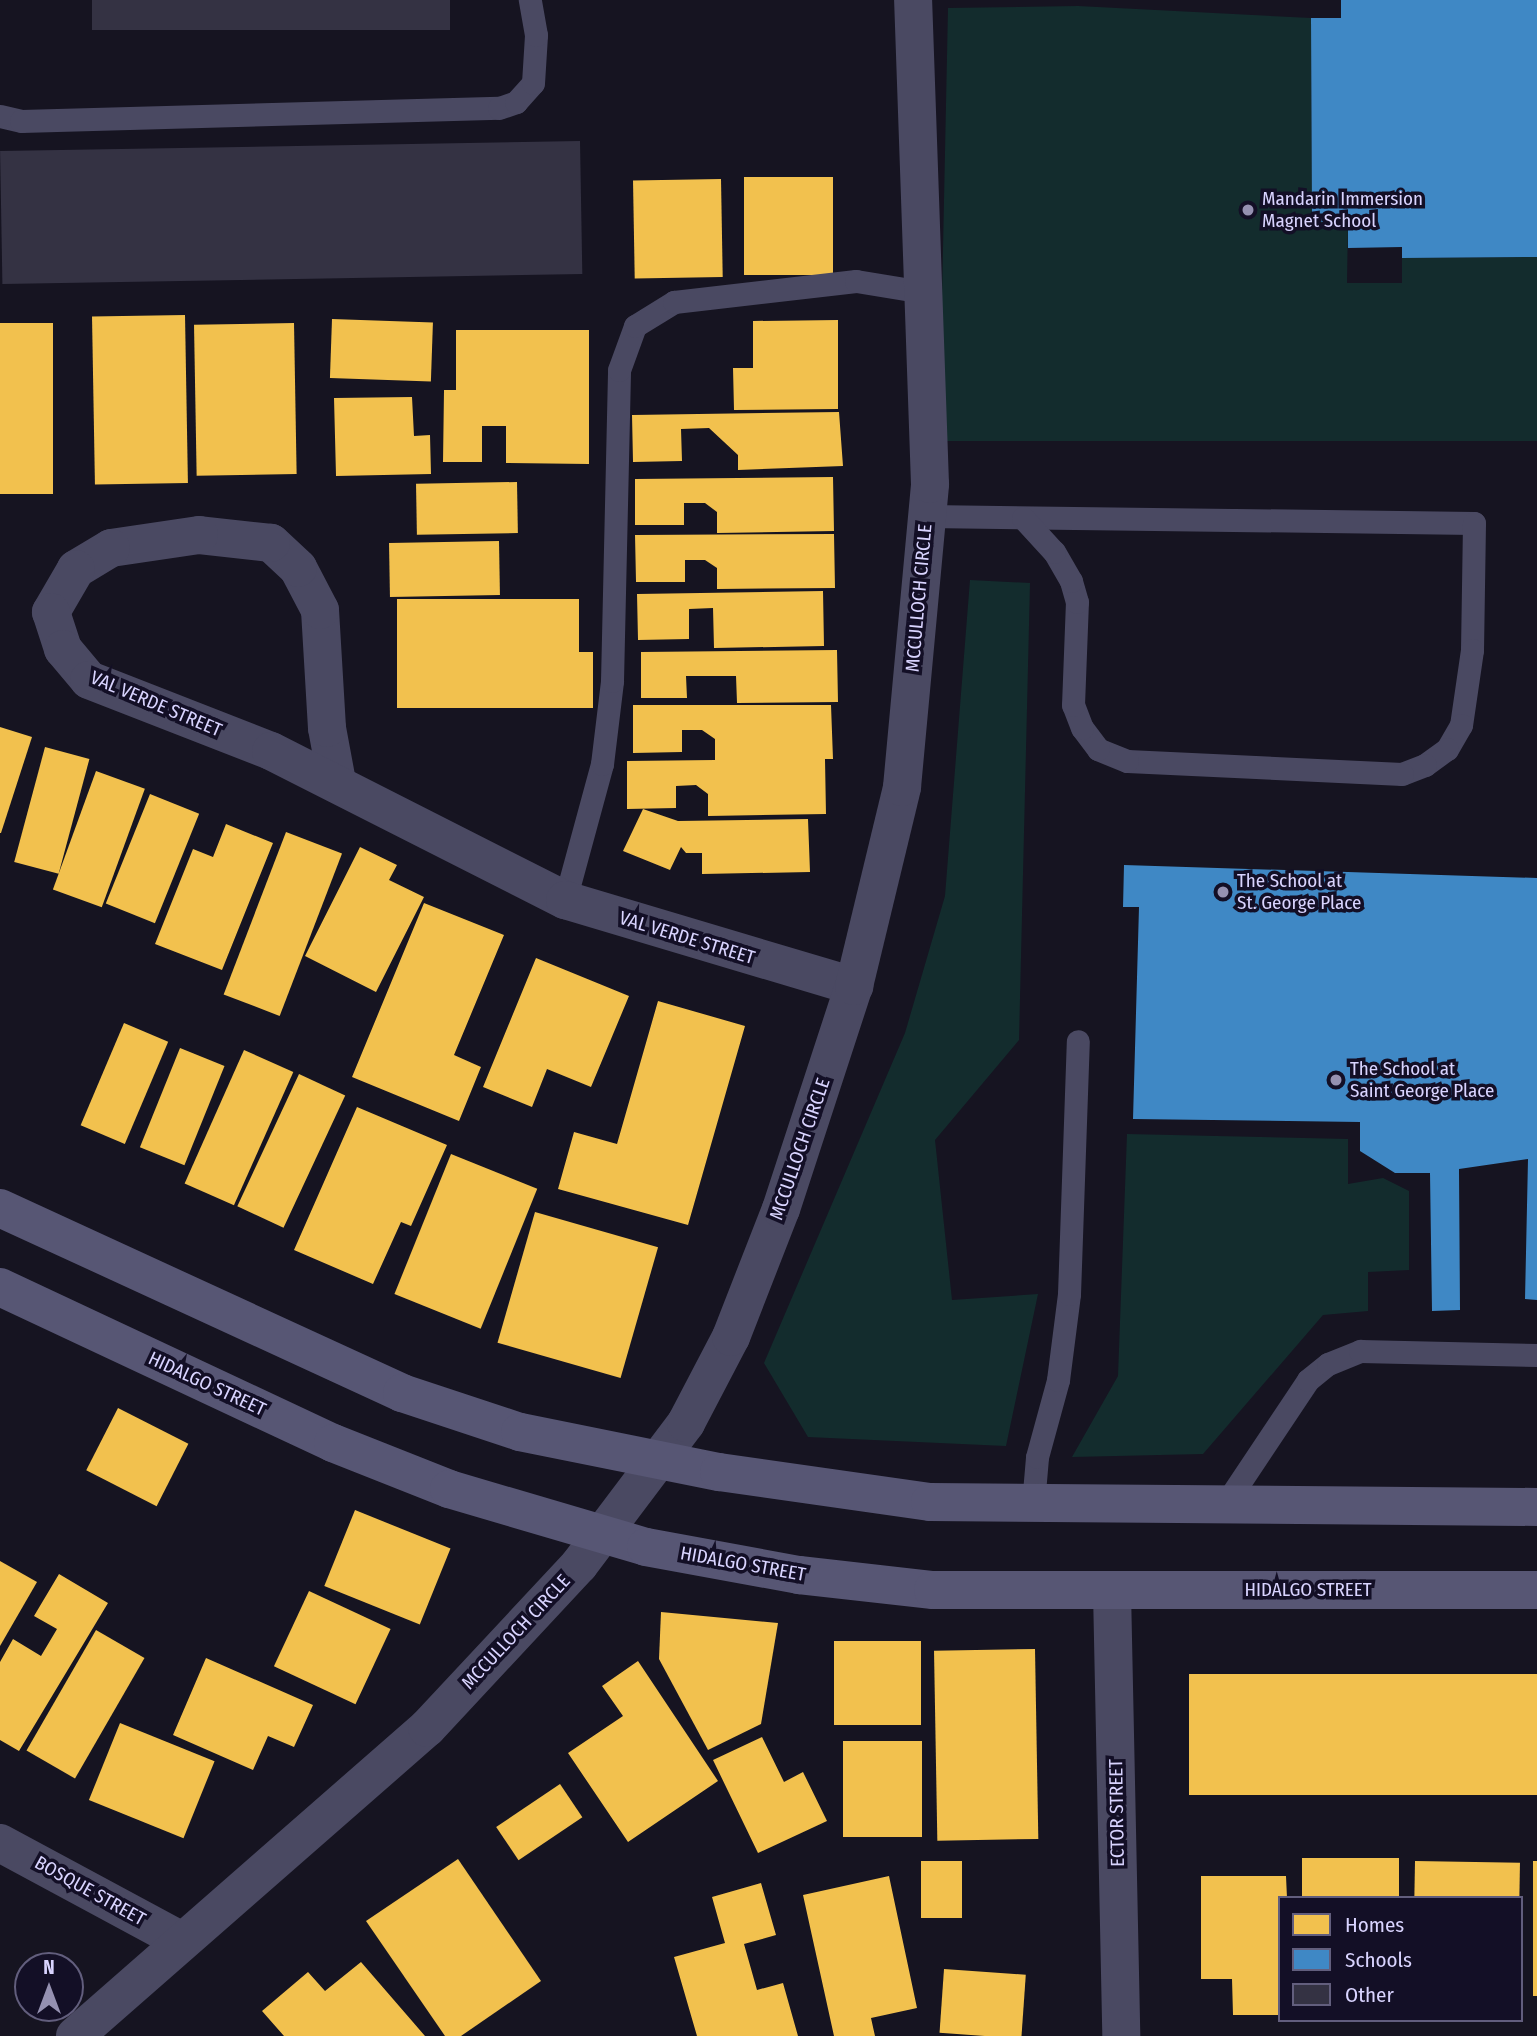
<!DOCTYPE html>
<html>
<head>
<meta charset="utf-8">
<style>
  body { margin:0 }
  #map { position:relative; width:1537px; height:2036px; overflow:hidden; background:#161421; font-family:"Fira Sans Condensed",sans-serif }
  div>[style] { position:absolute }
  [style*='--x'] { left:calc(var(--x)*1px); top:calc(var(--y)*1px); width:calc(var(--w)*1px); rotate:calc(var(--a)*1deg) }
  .green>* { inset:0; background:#132c2d }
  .homes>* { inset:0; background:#f2c14e; transform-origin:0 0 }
  .schools>* { inset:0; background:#3f88c5 }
  .building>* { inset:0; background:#343243; transform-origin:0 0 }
  .lane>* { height:23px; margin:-11.5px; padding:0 11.5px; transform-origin:11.5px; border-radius:11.5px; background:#4a4962 }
  .street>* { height:38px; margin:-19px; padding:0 19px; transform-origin:19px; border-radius:19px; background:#4a4962 }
  .secondary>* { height:38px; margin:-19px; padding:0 19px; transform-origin:19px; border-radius:19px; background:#575674 }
  .dots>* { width:19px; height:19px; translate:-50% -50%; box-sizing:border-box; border:4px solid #130f26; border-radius:50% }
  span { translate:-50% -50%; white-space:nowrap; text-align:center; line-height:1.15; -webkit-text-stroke:7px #130f26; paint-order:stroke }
  .poi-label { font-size:19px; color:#d9d4ff }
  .left { translate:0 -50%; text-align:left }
  .street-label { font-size:19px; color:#d9d4ff }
  .legend { position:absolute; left:1278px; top:1896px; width:245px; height:126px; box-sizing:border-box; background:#130f26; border:2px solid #625e7d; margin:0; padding:9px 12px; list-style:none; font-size:21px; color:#d9d4ff }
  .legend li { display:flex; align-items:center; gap:14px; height:35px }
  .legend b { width:35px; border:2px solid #625e7d }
  .north { position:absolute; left:14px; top:1952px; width:70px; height:70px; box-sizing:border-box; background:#130f26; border:2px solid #625e7d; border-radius:50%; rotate:0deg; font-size:19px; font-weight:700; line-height:28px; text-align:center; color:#d9d4ff }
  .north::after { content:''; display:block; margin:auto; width:24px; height:32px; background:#9591b1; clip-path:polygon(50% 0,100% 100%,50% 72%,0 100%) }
</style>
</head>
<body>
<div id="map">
  <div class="green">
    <i style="clip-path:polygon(1078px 6px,1311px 18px,1312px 222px,1348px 222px,1347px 283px,1402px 283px,1402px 258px,1537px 257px,1537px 441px,939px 441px,948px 8px)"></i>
    <i style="clip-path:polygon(970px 580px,1030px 583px,1019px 1040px,935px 1140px,952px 1300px,1038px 1294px,1006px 1446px,808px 1437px,764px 1363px,905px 1033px,945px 896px)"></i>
    <i style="clip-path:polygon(1127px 1134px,1348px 1139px,1348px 1184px,1383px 1178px,1409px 1191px,1409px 1270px,1368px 1272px,1368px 1311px,1323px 1315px,1203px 1454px,1072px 1457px,1118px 1376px)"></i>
  </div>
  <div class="homes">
    <i style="left:833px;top:177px;width:98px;height:89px;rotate:90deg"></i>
    <i style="left:721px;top:179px;width:98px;height:88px;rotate:89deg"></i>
    <i style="left:185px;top:315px;width:168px;height:93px;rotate:89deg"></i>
    <i style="left:332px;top:319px;width:101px;height:59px;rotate:2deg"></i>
    <i style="clip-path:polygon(838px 320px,838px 409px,734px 410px,733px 368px,753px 368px,753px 321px)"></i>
    <i style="left:0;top:323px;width:53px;height:171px"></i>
    <i style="left:294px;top:323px;width:151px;height:100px;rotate:89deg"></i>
    <i style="clip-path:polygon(456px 330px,589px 330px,589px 464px,506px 463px,506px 426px,482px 426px,482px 462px,443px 462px,444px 390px,456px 390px)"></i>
    <i style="clip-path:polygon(412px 397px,414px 436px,430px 435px,431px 474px,336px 476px,334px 398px)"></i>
    <i style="clip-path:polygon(839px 412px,843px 466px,738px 470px,738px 455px,709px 428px,681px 429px,682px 461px,633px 462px,632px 415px)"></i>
    <i style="clip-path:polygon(833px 477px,834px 531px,717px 533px,717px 512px,705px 503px,684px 503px,684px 525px,635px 525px,635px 479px)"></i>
    <i style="left:517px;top:482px;width:51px;height:101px;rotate:89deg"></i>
    <i style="clip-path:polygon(834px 534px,835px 588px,717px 589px,717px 568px,705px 560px,685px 560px,685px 582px,636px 582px,635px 535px)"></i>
    <i style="left:499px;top:541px;width:54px;height:110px;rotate:89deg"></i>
    <i style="clip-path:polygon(823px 591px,824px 646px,714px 648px,713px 608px,689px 609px,689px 639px,638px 640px,637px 594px)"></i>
    <i style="clip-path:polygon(397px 599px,579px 599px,579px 652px,593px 652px,593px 708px,397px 708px)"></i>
    <i style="clip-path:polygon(837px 650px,838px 702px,737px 703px,736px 676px,686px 676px,687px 698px,641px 698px,641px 652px)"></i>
    <i style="clip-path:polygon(633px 705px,831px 705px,833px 759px,825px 759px,826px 814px,708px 816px,708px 794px,696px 785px,676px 786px,676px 808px,627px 809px,627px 761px,715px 760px,715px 739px,702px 730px,682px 730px,682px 752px,633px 753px)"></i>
    <i style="clip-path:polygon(0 727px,32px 737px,1px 833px,0 833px)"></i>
    <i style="left:45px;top:747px;width:46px;height:119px;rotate:15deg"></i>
    <i style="left:96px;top:771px;width:52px;height:126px;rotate:20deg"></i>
    <i style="left:150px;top:794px;width:53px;height:118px;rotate:22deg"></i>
    <i style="clip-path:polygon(643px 809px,678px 821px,808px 819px,810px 872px,702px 874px,702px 853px,686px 853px,681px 847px,670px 870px,623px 851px)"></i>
    <i style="clip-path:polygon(226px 824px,273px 843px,222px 970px,155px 944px,193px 849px,213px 857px)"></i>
    <i style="left:286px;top:832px;width:60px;height:174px;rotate:21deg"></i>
    <i style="clip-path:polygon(360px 847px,397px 865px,389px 880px,424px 897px,376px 992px,305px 956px)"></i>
    <i style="clip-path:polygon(424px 903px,504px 935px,454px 1055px,481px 1067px,459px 1121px,352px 1077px)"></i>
    <i style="clip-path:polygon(536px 958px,629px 996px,591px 1087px,547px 1069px,532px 1107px,483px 1087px)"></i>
    <i style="clip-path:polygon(658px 1001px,745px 1026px,688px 1225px,558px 1189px,574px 1132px,617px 1144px)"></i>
    <i style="left:124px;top:1023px;width:48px;height:111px;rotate:23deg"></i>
    <i style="left:180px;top:1048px;width:48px;height:107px;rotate:22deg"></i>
    <i style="left:244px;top:1050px;width:54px;height:146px;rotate:24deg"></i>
    <i style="left:299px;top:1074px;width:51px;height:146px;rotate:25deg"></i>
    <i style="clip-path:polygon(357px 1107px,447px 1145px,411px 1226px,401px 1222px,373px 1284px,294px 1250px)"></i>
    <i style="left:451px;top:1154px;width:93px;height:151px;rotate:22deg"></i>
    <i style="left:535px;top:1212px;width:128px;height:136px;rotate:16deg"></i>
    <i style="left:118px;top:1408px;width:79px;height:70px;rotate:27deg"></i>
    <i style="left:355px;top:1510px;width:103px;height:82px;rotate:22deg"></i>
    <i style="clip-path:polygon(0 1561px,37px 1582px,0 1646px)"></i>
    <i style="clip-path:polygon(59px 1574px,108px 1603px,19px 1751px,0 1740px,0 1662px,13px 1639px,41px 1656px,57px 1629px,34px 1616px)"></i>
    <i style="left:309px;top:1591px;width:90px;height:83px;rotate:25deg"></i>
    <i style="clip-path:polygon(661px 1612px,778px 1623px,761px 1724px,708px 1750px,659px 1659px)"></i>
    <i style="left:96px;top:1630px;width:56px;height:139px;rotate:30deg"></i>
    <i style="left:834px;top:1641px;width:87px;height:84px"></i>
    <i style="left:1035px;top:1649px;width:190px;height:101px;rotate:89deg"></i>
    <i style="clip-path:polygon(206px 1658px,313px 1705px,294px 1747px,268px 1736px,253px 1770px,173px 1735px)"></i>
    <i style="clip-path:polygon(638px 1661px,718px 1781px,628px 1842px,568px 1753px,623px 1716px,602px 1686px)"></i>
    <i style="left:1537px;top:1674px;width:121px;height:348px;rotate:90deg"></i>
    <i style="left:120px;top:1723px;width:102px;height:83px;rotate:22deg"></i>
    <i style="clip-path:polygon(762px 1737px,784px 1782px,803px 1772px,827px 1821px,758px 1853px,713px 1760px)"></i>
    <i style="left:843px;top:1741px;width:79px;height:96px"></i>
    <i style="left:560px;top:1784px;width:40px;height:77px;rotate:56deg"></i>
    <i style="left:1302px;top:1858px;width:97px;height:40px"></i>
    <i style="clip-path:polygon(458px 1859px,541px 1981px,461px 2036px,445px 2036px,366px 1921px)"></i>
    <i style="left:921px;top:1861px;width:41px;height:57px"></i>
    <i style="left:1415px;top:1861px;width:105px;height:37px;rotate:1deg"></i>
    <i style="left:1533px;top:1861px;width:4px;height:135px"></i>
    <i style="clip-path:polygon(889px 1876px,917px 2008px,871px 2018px,875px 2036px,834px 2036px,803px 1895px)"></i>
    <i style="clip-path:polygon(1201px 1876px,1286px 1876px,1287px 1898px,1280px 1898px,1280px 2015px,1233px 2015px,1232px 1979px,1201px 1979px)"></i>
    <i style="clip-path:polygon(761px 1883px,776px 1935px,744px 1944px,757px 1990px,783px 1983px,798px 2036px,697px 2036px,674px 1957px,725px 1943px,712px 1897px)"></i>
    <i style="clip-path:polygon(361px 1962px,425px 2036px,284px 2036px,262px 2011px,308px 1972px,325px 1991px)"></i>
    <i style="left:944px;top:1969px;width:82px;height:64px;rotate:4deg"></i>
  </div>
  <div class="schools">
    <i style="clip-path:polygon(1341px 0,1537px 0,1537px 257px,1402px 258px,1402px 247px,1348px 248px,1348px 222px,1312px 222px,1311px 18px,1341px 18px)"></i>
    <i style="clip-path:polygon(1124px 865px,1537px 878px,1537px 1300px,1525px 1299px,1528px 1159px,1459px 1169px,1460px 1310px,1432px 1311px,1430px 1173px,1395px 1173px,1360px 1151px,1360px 1122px,1133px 1119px,1139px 907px,1123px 907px)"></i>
  </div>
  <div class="building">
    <i style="left:92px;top:0;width:358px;height:30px"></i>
    <i style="left:580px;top:141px;width:133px;height:580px;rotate:89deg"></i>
  </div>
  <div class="lane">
    <i style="--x:0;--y:116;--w:22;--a:13"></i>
    <i style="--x:21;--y:121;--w:478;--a:-1.6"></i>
    <i style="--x:499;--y:108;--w:18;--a:-19"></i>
    <i style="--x:516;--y:102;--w:25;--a:-48"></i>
    <i style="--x:533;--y:83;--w:48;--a:-86.4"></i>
    <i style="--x:536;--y:35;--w:36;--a:-100"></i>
    <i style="--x:927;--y:516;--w:547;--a:0.73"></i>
    <i style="--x:1474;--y:523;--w:127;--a:90.9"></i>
    <i style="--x:1472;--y:650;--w:76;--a:98.3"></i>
    <i style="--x:1461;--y:725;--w:28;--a:120"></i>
    <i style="--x:1447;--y:749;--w:27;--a:144"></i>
    <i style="--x:1425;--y:765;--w:25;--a:159"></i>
    <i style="--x:1402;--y:774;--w:275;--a:-177.3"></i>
    <i style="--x:1127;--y:761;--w:31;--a:-158"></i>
    <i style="--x:1098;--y:749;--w:26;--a:-127"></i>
    <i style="--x:1082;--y:728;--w:25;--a:-111"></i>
    <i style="--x:1073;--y:705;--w:103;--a:-87.8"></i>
    <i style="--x:1077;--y:602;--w:22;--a:-106"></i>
    <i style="--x:1071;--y:581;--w:34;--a:-120"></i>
    <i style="--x:1054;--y:552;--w:46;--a:-132.4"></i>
    <i style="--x:565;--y:900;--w:141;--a:-74.8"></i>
    <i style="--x:602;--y:764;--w:84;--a:-83.1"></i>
    <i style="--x:612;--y:681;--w:311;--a:-88.7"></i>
    <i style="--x:619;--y:370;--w:47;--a:-70"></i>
    <i style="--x:635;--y:326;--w:46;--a:-31.6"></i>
    <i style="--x:674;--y:302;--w:183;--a:-6.6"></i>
    <i style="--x:856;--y:281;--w:68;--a:9.3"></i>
    <i style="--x:1033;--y:1504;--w:47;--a:-85.1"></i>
    <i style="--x:1037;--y:1457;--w:80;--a:-74.7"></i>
    <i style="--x:1058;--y:1380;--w:87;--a:-82.7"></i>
    <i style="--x:1069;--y:1294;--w:253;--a:-88"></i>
    <i style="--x:1224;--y:1506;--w:151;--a:-56.3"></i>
    <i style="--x:1308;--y:1380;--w:26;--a:-39"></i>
    <i style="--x:1328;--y:1364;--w:35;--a:-22"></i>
    <i style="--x:1360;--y:1351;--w:177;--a:1.3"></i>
  </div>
  <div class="street">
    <i style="--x:337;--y:782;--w:55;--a:-100.5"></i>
    <i style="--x:327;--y:728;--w:118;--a:-93.4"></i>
    <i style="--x:320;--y:610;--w:47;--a:-117.6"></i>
    <i style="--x:298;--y:568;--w:37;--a:-137"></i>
    <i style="--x:271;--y:543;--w:72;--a:-173.7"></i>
    <i style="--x:199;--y:535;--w:89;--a:171.6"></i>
    <i style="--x:111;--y:548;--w:41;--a:149"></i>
    <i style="--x:76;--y:569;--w:50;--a:120.2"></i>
    <i style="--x:51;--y:612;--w:39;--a:72"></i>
    <i style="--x:63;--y:649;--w:40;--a:50"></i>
    <i style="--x:89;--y:680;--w:195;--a:21.3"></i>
    <i style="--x:271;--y:751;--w:330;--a:26.9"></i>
    <i style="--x:565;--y:900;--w:302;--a:16.6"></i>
    <i style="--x:1112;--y:1591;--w:445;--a:88.8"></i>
    <i style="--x:0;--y:1843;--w:204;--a:28.3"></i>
    <i style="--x:75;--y:2036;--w:468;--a:-41.2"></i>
    <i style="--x:427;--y:1728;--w:223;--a:-47"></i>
    <i style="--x:579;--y:1565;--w:178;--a:-53"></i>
    <i style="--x:686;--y:1423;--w:97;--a:-62.4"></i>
    <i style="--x:731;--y:1337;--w:137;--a:-68.7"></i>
    <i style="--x:781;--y:1209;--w:235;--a:-71.9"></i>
    <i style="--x:854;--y:986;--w:205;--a:-76.4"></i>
    <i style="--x:902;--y:787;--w:304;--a:-84.7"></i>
    <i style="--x:930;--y:484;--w:484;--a:-92"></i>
  </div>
  <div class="secondary">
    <i style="--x:0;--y:1208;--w:443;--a:24.7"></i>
    <i style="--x:402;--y:1393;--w:124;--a:18.3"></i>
    <i style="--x:520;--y:1432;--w:203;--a:11.4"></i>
    <i style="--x:719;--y:1472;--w:213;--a:8.1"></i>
    <i style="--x:930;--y:1502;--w:607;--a:0.47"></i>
    <i style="--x:0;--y:1287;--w:368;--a:25.1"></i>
    <i style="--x:333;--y:1443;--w:125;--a:21.6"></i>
    <i style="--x:449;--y:1489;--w:205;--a:16.4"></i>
    <i style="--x:646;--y:1547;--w:156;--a:10.4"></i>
    <i style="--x:799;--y:1575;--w:135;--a:6.4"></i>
    <i style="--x:933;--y:1590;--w:604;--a:0"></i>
  </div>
  <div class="dots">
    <i style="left:1248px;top:210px;background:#9591b1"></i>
    <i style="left:1223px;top:892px;background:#9591b1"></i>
    <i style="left:1336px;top:1080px;background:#9591b1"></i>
  </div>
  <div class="poi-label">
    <span class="left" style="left:1262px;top:210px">Mandarin Immersion<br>Magnet School</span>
    <span class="left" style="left:1237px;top:892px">The School at<br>St. George Place</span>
    <span class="left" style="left:1350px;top:1080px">The School at<br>Saint George Place</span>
  </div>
  <div class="street-label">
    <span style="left:919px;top:598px;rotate:-85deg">MCCULLOCH CIRCLE</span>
    <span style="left:156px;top:704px;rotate:23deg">VAL VERDE STREET</span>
    <span style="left:687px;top:938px;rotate:17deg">VAL VERDE STREET</span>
    <span style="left:800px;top:1149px;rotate:-71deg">MCCULLOCH CIRCLE</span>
    <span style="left:207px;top:1384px;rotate:25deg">HIDALGO STREET</span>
    <span style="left:743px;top:1564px;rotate:10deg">HIDALGO STREET</span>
    <span style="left:1308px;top:1590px">HIDALGO STREET</span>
    <span style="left:516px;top:1632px;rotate:-47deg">MCCULLOCH CIRCLE</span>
    <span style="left:1117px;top:1813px;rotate:-91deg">ECTOR STREET</span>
    <span style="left:90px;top:1891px;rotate:29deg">BOSQUE STREET</span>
  </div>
  <ul class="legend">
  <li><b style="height:19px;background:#f2c14e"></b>Homes</li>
  <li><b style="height:19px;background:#3f88c5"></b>Schools</li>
  <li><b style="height:19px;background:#343243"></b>Other</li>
  </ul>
  <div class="north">N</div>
</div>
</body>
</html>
